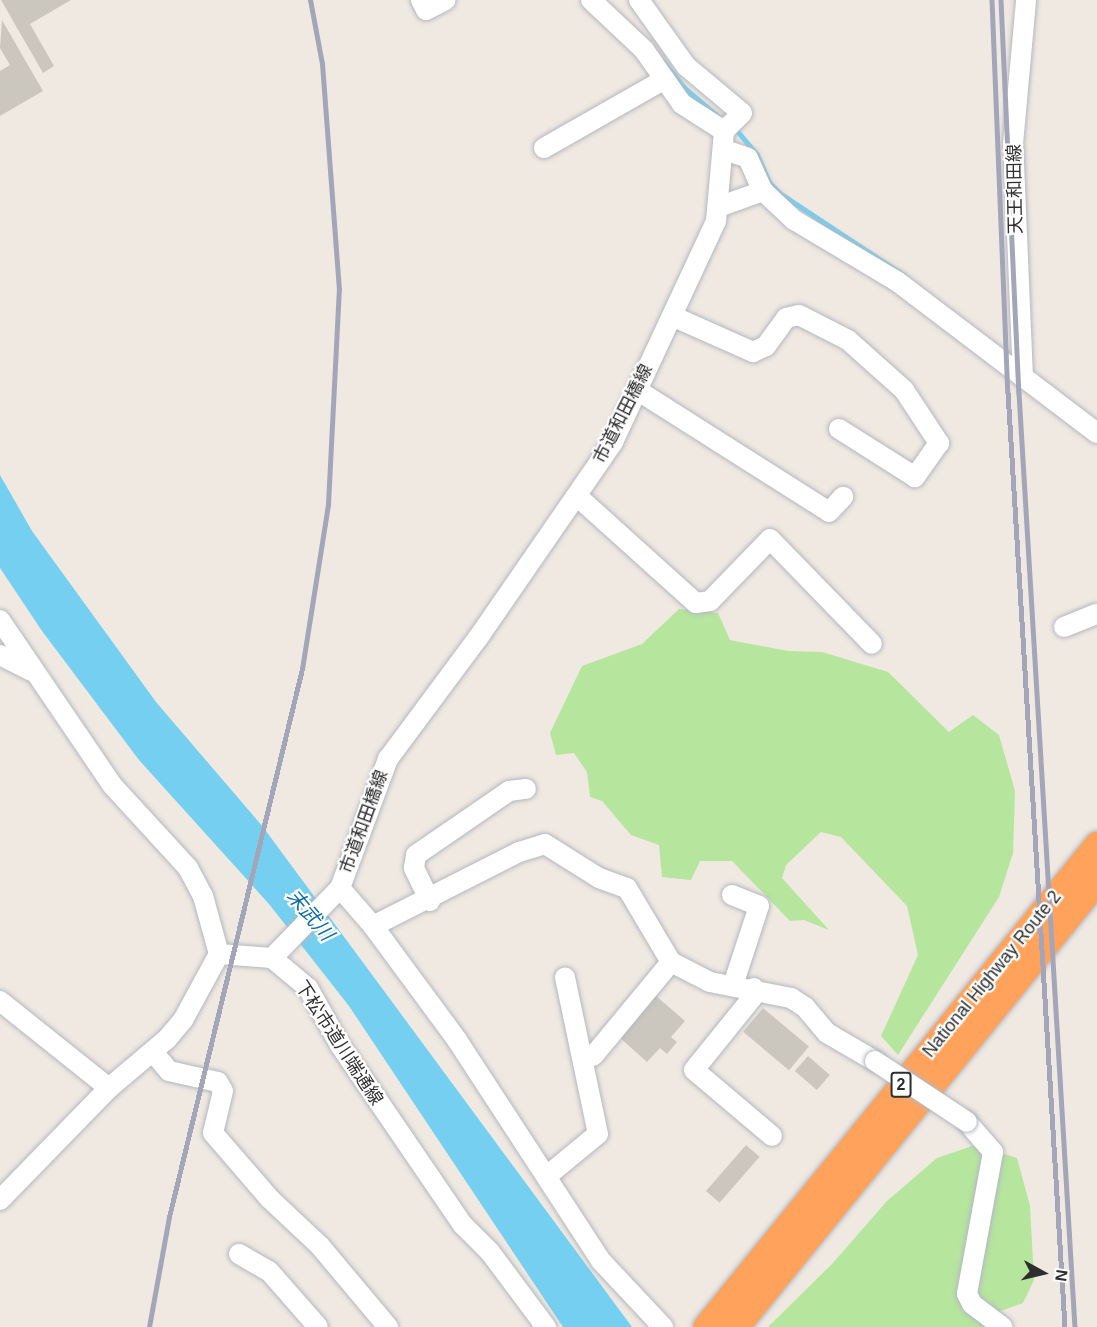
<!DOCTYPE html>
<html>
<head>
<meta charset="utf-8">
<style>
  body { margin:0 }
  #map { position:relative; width:1097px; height:1327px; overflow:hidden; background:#efe9e1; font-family:Arial,"Noto Sans JP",sans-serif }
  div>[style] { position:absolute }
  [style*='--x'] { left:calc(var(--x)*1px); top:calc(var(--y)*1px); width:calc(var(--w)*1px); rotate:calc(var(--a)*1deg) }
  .green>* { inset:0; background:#b6e59e }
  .water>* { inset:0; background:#75cff0 }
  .stream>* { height:4.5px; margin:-2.25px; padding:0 2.25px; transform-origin:2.25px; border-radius:2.25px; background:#75cff0 }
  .building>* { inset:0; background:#cbc7bf; transform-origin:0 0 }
  .roads { filter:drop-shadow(0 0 2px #b4b7c1) drop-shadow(0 0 2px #b4b7c1) }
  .minor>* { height:20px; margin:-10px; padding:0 10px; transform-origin:10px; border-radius:10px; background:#fff }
  .highway>* { height:27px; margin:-13.5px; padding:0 13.5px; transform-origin:13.5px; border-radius:13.5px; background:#ffa35c }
  .rail>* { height:4.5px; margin:-2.25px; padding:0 2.25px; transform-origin:2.25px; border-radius:2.25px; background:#a3a6b8 }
  .bridges { filter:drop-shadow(0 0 2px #b4b7c1) drop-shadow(0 0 2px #b4b7c1) }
  .minor-bridge>* { height:20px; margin:-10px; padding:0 10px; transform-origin:10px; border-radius:10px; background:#fff }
  span { translate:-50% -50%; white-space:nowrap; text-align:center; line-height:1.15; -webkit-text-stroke:4.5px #fff; paint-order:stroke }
  .shield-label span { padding:2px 4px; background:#fff; border:2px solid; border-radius:4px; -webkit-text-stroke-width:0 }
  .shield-label { font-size:16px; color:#2e2e2e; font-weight:700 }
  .street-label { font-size:18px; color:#2e2e2e }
  .water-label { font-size:20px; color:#0d6fa3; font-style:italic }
  .north { position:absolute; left:1013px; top:1243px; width:60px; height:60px; -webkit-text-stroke:4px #fff; paint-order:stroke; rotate:98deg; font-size:16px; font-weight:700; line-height:24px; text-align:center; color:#2e2e2e }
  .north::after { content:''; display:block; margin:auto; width:21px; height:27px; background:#2e2e2e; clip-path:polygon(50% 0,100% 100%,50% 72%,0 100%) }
</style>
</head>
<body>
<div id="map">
  <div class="green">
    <i style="clip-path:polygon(679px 609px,718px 613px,730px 640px,788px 651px,822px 652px,888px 672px,949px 732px,973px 715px,999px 735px,1015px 791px,1013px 853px,999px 897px,898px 1055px,881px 1036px,918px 955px,907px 906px,841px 837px,821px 832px,786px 865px,782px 878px,829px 930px,804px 920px,790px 921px,732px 861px,700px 861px,691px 880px,662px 877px,659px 845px,631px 835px,602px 801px,590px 797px,587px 772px,574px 753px,556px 755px,550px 733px,582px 666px,642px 644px)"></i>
    <i style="clip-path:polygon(975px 1145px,1017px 1158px,1030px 1206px,1034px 1280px,1023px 1303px,998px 1312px,995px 1327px,768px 1327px,832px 1264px,887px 1201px,937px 1158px)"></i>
  </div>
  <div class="water">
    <i style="clip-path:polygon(0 475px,32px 531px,156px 702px,263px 827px,632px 1327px,563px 1327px,349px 1006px,269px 904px,139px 760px,42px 631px,0 568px)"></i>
  </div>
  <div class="stream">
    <i style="--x:663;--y:61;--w:36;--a:51"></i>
    <i style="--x:686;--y:89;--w:42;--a:40.2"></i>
    <i style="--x:735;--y:128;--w:34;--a:50"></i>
    <i style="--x:757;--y:154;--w:32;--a:66"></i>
    <i style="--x:770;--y:183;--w:16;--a:45"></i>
    <i style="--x:781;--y:194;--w:147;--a:33.4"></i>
  </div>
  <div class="building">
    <i style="clip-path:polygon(1px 0,71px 0,30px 24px,54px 66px,43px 73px)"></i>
    <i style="clip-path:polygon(2px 20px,43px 91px,0 116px,0 71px,10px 65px,0 48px)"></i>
    <i style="clip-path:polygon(655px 995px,685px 1021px,671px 1037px,677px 1042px,667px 1054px,660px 1048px,647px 1062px,619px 1037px)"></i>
    <i style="left:763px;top:1008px;width:60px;height:31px;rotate:40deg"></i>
    <i style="left:808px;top:1056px;width:29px;height:20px;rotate:41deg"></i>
    <i style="left:746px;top:1145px;width:18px;height:61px;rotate:41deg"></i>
  </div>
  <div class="roads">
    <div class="minor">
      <i style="--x:421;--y:0;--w:11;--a:63"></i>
      <i style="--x:426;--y:10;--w:22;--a:-27"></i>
      <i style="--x:591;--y:0;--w:73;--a:43.3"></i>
      <i style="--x:644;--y:50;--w:66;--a:54.9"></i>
      <i style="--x:682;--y:104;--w:50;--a:32.7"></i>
      <i style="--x:544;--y:148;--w:139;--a:-29.7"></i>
      <i style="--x:725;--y:150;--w:24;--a:19"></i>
      <i style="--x:748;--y:158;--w:36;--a:66"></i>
      <i style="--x:763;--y:191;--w:42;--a:43.1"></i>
      <i style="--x:794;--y:220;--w:121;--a:30.8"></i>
      <i style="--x:898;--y:282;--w:250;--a:37.2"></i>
      <i style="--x:721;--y:206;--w:45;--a:-19.7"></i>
      <i style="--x:672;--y:316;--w:89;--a:24"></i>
      <i style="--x:753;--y:352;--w:14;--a:-25"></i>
      <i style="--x:766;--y:346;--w:34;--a:-54"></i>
      <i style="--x:786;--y:318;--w:13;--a:-13"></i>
      <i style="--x:799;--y:315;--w:55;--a:27"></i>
      <i style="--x:848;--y:340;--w:75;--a:41.8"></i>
      <i style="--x:904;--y:390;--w:64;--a:56.6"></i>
      <i style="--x:939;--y:443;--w:42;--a:125.2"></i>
      <i style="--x:915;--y:477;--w:90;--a:-147.7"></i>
      <i style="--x:1023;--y:378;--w:234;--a:-92.4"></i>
      <i style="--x:1013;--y:144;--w:145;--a:-84.8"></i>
      <i style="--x:637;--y:390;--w:227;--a:32.4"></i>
      <i style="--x:829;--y:512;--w:21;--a:-47"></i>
      <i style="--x:577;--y:496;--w:160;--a:42"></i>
      <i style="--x:696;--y:603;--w:14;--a:-8"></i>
      <i style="--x:710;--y:601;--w:86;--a:-45.9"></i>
      <i style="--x:770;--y:539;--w:146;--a:45.8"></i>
      <i style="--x:0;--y:620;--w:199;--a:55.8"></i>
      <i style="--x:112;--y:785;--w:113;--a:47.5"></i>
      <i style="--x:188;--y:868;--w:32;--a:62"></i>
      <i style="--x:203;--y:896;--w:60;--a:74.6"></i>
      <i style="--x:219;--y:954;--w:53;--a:4.3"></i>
      <i style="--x:272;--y:958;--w:47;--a:39.8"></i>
      <i style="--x:308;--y:988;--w:65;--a:60.7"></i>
      <i style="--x:340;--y:1045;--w:218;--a:55.7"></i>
      <i style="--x:463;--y:1225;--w:38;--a:45"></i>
      <i style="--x:490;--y:1252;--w:94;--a:53.3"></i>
      <i style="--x:1064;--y:627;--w:35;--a:-22"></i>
      <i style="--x:0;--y:655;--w:35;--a:27"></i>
      <i style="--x:340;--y:888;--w:50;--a:49"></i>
      <i style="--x:373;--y:926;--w:142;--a:53.6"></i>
      <i style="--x:457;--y:1040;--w:264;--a:56.9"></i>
      <i style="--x:601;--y:1261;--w:91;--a:46.8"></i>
      <i style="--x:732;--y:895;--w:29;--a:22"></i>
      <i style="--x:759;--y:906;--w:83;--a:108.2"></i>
      <i style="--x:430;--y:901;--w:37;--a:-116"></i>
      <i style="--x:414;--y:868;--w:13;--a:-81"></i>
      <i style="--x:416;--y:855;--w:113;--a:-34.5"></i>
      <i style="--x:509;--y:791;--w:17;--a:-7"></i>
      <i style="--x:373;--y:926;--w:164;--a:-26.9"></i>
      <i style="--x:519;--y:852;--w:27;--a:-17"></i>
      <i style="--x:545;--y:844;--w:64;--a:32.2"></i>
      <i style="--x:599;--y:878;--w:30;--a:20"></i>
      <i style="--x:627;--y:888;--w:86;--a:59.3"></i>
      <i style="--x:671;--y:962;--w:44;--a:27.1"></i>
      <i style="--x:710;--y:982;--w:83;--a:11.2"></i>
      <i style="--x:791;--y:998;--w:17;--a:33"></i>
      <i style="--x:805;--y:1007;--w:34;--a:50"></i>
      <i style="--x:827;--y:1033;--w:56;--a:30.3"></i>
      <i style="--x:272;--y:958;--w:98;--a:-45.8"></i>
      <i style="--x:340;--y:888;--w:138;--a:-69.6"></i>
      <i style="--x:388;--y:759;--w:151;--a:-53.4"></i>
      <i style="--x:478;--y:638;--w:238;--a:-55.4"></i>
      <i style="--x:613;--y:442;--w:244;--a:-65"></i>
      <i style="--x:716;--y:221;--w:90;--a:-84.9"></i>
      <i style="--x:724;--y:131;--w:25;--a:-45"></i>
      <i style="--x:742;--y:113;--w:73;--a:-140"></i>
      <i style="--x:686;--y:66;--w:81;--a:-125.5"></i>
      <i style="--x:754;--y:988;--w:10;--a:101"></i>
      <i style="--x:752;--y:998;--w:92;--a:128.9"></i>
      <i style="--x:694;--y:1070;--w:102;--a:40.2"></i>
      <i style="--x:0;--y:1001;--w:139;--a:38.6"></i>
      <i style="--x:153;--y:1052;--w:25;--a:50"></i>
      <i style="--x:169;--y:1071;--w:50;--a:12.7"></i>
      <i style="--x:218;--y:1082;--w:10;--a:61"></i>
      <i style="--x:223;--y:1091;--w:43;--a:103.4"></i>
      <i style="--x:213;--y:1133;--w:87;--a:49.2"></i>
      <i style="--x:270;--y:1199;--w:69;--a:43.2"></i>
      <i style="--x:320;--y:1246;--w:106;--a:50"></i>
      <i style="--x:584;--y:1060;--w:11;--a:-27"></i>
      <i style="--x:594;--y:1055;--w:121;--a:-50.4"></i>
      <i style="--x:967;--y:1122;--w:40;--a:49"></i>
      <i style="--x:993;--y:1152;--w:144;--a:100.4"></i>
      <i style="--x:967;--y:1294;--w:11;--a:63"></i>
      <i style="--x:972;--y:1304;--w:38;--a:37"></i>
      <i style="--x:547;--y:1176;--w:66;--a:-39.5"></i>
      <i style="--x:598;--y:1134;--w:160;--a:-101.9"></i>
      <i style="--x:0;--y:1200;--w:156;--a:-45.8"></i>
      <i style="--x:109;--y:1088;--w:76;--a:-40.2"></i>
      <i style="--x:167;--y:1039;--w:25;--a:-50"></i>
      <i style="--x:183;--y:1020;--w:75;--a:-61.4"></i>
      <i style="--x:239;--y:1254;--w:34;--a:30"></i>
      <i style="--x:269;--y:1271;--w:74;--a:48.8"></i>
    </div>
    <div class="highway">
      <i style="--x:706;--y:1327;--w:621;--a:-50.95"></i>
      <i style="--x:735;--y:1327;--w:575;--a:-51"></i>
    </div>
  </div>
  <div class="rail">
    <i style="--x:992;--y:0;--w:392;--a:87.7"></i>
    <i style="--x:1008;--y:392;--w:937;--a:86.51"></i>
    <i style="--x:1001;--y:0;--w:393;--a:87.4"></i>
    <i style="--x:1019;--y:393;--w:936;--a:86.57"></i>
    <i style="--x:149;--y:1327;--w:112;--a:-79.7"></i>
    <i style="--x:169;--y:1217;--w:564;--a:-76.36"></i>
    <i style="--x:302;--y:669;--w:167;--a:-81"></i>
    <i style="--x:328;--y:504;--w:214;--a:-87.1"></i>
    <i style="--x:339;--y:290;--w:227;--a:-94.3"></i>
    <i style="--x:322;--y:64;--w:65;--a:-100.6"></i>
  </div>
  <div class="bridges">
    <div class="minor-bridge">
      <i style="--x:875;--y:1061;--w:110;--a:33.5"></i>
    </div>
  </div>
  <div class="shield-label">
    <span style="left:901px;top:1085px">2</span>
  </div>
  <div class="street-label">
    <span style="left:1015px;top:189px;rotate:-91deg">天王和田線</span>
    <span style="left:623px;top:414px;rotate:-63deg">市道和田橋線</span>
    <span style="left:364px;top:822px;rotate:-70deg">市道和田橋線</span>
    <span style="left:992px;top:974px;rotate:-51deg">National Highway Route 2</span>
    <span style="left:339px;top:1043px;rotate:57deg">下松市道川端通線</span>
  </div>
  <div class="water-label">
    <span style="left:310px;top:915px;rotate:50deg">末武川</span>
  </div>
  <div class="north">N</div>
</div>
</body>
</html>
